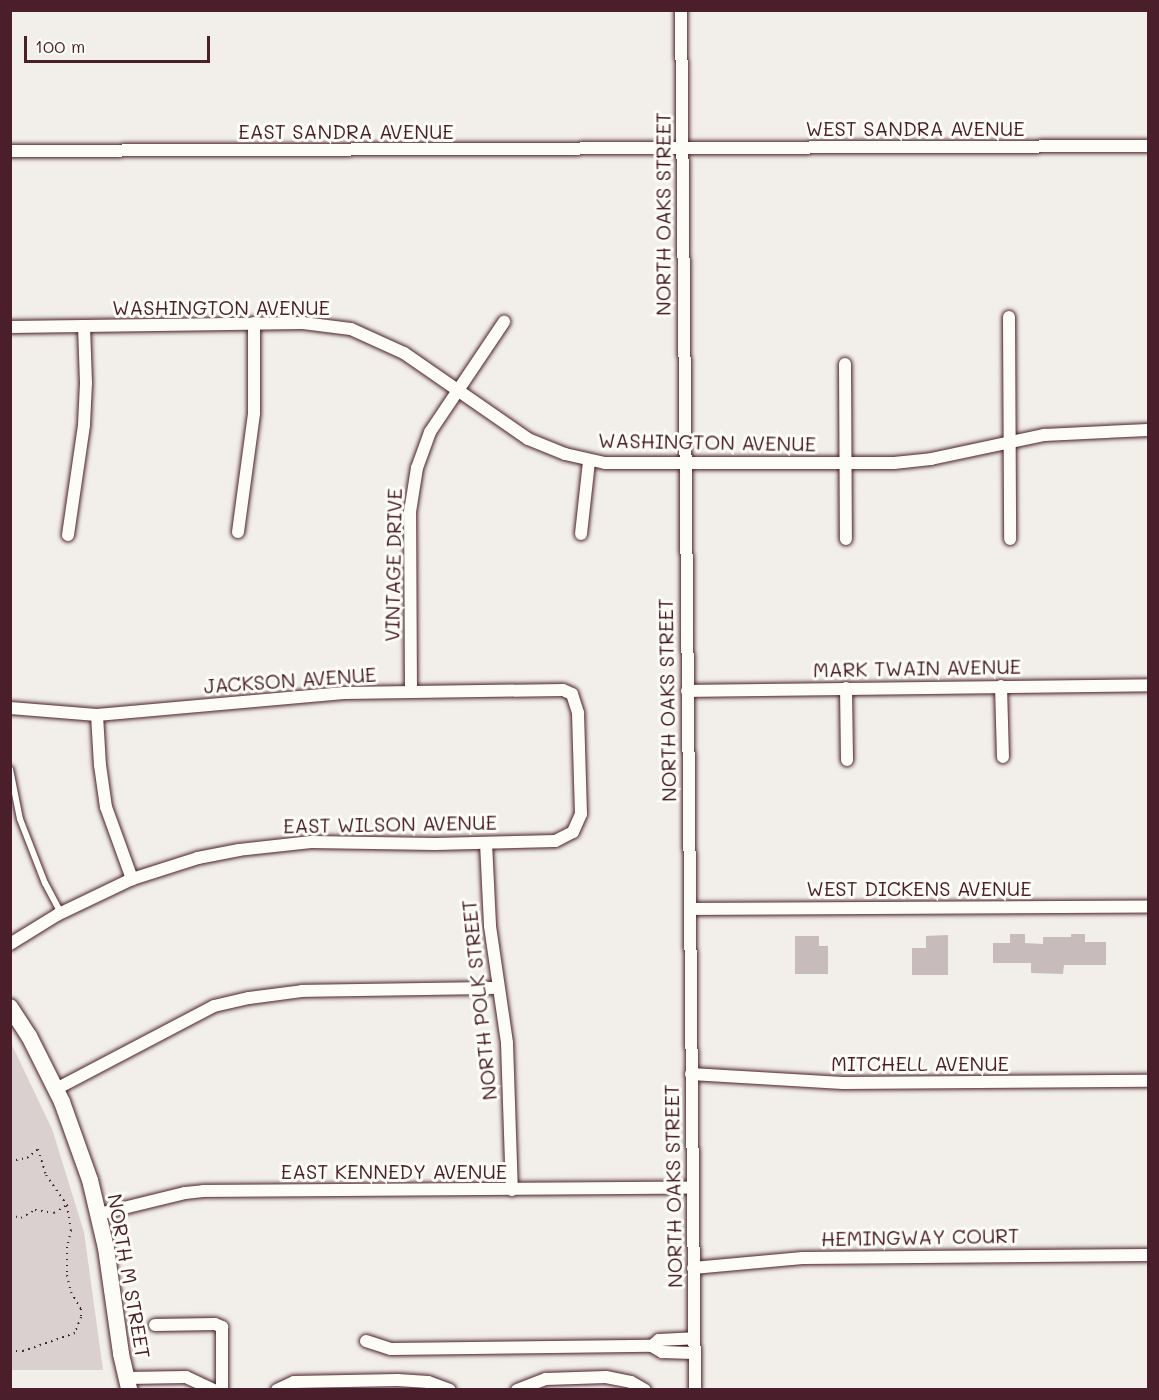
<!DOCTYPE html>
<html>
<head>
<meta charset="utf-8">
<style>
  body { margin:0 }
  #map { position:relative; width:1159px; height:1400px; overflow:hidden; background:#f2efeb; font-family:Mali,sans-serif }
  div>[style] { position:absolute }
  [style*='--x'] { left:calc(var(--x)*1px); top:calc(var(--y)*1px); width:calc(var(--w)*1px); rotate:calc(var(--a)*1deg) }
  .green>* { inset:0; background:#d9d0cf }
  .building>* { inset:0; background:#c8bbbb }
  .path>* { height:2px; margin-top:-1px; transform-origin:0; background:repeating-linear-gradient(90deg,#4a1f2b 0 1.5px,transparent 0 6px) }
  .roads { filter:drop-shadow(0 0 2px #4a1f2b) drop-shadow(0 0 2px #4a1f2b) }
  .lane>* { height:6px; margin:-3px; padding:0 3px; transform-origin:3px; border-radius:3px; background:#fdfcf7 }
  .street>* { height:12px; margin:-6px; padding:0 6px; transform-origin:6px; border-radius:6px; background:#fdfcf7 }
  .secondary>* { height:16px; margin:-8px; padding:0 8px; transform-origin:8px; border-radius:8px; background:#fdfcf7 }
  span { translate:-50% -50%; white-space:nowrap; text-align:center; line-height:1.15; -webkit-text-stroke:6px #fdfcf7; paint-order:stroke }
  .street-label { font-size:20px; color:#4a1f2b }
  .frame { position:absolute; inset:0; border:12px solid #4a1f2b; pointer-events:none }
  .scale { position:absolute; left:24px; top:36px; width:186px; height:27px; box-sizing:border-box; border:3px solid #4a1f2b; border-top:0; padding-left:8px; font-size:18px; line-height:21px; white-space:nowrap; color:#4a1f2b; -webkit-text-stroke:4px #fdfcf7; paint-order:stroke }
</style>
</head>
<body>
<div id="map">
  <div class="green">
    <i style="clip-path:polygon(11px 1043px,52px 1129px,84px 1232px,103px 1370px,11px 1370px)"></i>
  </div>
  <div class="building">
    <i style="clip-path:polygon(1010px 934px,1025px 934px,1025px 943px,1043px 944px,1043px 937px,1071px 937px,1071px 934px,1085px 934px,1085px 942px,1106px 942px,1106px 965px,1064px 965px,1063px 974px,1031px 973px,1031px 963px,993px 963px,993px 943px,1010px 943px)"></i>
    <i style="clip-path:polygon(948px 935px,948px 975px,912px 975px,912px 948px,926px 948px,926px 936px)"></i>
    <i style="clip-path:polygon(795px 936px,819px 936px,819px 946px,828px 946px,828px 974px,795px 974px)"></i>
  </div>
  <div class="path">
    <i style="--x:10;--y:1161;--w:17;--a:-10"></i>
    <i style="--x:27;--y:1158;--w:14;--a:-39"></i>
    <i style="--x:38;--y:1149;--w:27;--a:73"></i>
    <i style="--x:46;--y:1175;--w:37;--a:55"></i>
    <i style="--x:67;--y:1205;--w:25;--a:81"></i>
    <i style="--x:71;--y:1230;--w:17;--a:103"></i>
    <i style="--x:67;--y:1247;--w:28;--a:90"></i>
    <i style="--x:67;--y:1275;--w:17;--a:77"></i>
    <i style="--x:71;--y:1292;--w:20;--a:60"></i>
    <i style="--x:81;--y:1309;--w:8;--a:90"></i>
    <i style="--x:81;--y:1317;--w:17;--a:111"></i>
    <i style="--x:75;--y:1333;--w:55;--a:160.9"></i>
    <i style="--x:23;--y:1351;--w:13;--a:180"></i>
    <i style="--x:10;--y:1215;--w:11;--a:15"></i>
    <i style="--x:21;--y:1218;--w:16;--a:-30"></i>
    <i style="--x:35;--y:1210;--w:19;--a:9"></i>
    <i style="--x:54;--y:1213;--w:15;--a:-32"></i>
  </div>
  <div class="roads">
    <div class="lane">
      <i style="--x:10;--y:769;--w:51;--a:78.7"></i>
      <i style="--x:20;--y:819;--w:69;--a:68.7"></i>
      <i style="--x:45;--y:883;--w:34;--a:62"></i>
    </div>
    <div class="street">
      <i style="--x:681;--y:10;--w:1380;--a:89.42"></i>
      <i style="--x:10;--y:151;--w:1138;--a:-0.25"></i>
      <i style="--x:1009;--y:317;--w:222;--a:89.7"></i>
      <i style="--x:10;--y:327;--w:293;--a:-0.8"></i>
      <i style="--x:303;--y:323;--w:48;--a:7.1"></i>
      <i style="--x:351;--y:329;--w:58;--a:24.4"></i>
      <i style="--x:404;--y:353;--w:151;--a:34.7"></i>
      <i style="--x:528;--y:439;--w:40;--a:22"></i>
      <i style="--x:565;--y:454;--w:41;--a:12.7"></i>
      <i style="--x:605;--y:463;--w:289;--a:0"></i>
      <i style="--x:894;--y:463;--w:37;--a:-6"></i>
      <i style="--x:931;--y:459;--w:116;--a:-12"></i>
      <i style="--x:1044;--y:435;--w:104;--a:-2.8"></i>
      <i style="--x:845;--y:364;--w:175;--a:89.7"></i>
      <i style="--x:238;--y:532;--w:120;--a:-82.3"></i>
      <i style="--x:254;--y:413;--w:90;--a:-90"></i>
      <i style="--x:581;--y:534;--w:73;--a:-83.7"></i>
      <i style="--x:68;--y:535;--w:111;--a:-81.7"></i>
      <i style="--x:84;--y:425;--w:42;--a:-87.3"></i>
      <i style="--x:86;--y:383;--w:57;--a:-92"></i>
      <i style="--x:1001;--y:686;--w:71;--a:88.4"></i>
      <i style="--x:846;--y:688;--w:72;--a:89.2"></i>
      <i style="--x:411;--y:691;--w:179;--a:-90.3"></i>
      <i style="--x:410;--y:512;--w:45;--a:-81"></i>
      <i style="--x:417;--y:468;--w:38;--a:-70"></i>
      <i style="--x:430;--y:432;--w:133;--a:-56.1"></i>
      <i style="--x:687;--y:691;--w:461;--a:-0.7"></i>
      <i style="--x:10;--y:708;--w:87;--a:4.6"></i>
      <i style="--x:97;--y:715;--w:248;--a:-5.1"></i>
      <i style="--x:344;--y:693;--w:219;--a:-0.8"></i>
      <i style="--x:563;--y:690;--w:10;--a:24"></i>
      <i style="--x:572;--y:694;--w:20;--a:72"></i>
      <i style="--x:578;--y:713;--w:101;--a:88.3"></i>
      <i style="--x:581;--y:814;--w:20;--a:114"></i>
      <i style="--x:573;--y:832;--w:20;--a:153"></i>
      <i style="--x:555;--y:841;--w:120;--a:178.6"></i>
      <i style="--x:435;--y:844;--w:124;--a:-179.1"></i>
      <i style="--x:311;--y:842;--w:72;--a:173.7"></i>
      <i style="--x:239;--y:850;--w:42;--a:169"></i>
      <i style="--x:198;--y:858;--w:69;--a:162.3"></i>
      <i style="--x:132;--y:879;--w:83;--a:154.4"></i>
      <i style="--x:57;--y:915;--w:55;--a:148.3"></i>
      <i style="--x:97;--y:715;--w:50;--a:86.6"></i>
      <i style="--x:100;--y:765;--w:42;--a:81.9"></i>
      <i style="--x:106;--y:807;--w:77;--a:70.1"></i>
      <i style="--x:486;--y:843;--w:83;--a:87.2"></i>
      <i style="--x:490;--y:926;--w:118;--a:81.7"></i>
      <i style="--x:507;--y:1043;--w:147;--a:88.1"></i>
      <i style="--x:690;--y:909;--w:458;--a:-0.3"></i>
      <i style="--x:691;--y:1074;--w:152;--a:3.4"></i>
      <i style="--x:843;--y:1083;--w:305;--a:-0.4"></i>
      <i style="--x:56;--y:1089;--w:178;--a:-27.7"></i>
      <i style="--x:214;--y:1006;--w:36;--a:-13"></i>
      <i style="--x:249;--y:998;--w:53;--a:-7.5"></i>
      <i style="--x:302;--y:991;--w:196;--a:-0.9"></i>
      <i style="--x:99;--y:1214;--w:89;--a:-13.7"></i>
      <i style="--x:185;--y:1193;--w:18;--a:-6"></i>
      <i style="--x:203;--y:1191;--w:489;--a:-0.4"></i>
      <i style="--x:693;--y:1268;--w:110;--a:-5.2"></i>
      <i style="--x:803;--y:1258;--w:345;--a:-0.5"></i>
      <i style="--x:155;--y:1325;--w:60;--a:-1"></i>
      <i style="--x:215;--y:1324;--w:8;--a:23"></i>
      <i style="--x:222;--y:1327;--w:63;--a:90"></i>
      <i style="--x:366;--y:1341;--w:26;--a:18"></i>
      <i style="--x:391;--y:1349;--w:261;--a:-0.7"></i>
      <i style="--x:652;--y:1346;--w:12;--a:31"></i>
      <i style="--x:662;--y:1352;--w:32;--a:2"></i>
      <i style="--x:652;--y:1346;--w:9;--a:-41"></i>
      <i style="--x:659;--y:1340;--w:35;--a:-3"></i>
      <i style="--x:126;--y:1378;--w:60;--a:-1"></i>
      <i style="--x:186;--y:1377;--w:31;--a:25"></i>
      <i style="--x:277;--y:1390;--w:19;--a:-25"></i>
      <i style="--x:294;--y:1382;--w:104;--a:-1.1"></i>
      <i style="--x:398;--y:1380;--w:30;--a:4"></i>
      <i style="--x:428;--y:1382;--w:23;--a:20"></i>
      <i style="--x:517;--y:1390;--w:31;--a:-21"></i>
      <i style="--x:546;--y:1379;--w:60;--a:-1.9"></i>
      <i style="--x:606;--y:1377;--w:25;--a:11"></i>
      <i style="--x:631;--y:1382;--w:16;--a:30"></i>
    </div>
    <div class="secondary">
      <i style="--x:10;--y:1007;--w:35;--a:57"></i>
      <i style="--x:29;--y:1036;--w:74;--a:63.4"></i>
      <i style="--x:62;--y:1102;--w:83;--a:70.3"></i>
      <i style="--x:90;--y:1180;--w:70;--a:76.8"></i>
      <i style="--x:106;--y:1248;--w:107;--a:81.9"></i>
      <i style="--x:121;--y:1354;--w:37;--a:77"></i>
    </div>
  </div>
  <div class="street-label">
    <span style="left:915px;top:128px">WEST SANDRA AVENUE</span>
    <span style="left:346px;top:131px">EAST SANDRA AVENUE</span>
    <span style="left:663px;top:214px;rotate:-90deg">NORTH OAKS STREET</span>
    <span style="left:221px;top:307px">WASHINGTON AVENUE</span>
    <span style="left:707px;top:442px;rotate:1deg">WASHINGTON AVENUE</span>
    <span style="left:393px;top:565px;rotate:-89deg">VINTAGE DRIVE</span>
    <span style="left:917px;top:668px;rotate:-1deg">MARK TWAIN AVENUE</span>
    <span style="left:290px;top:680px;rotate:-4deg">JACKSON AVENUE</span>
    <span style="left:667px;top:700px;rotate:-91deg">NORTH OAKS STREET</span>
    <span style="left:390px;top:824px;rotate:-1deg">EAST WILSON AVENUE</span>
    <span style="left:919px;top:888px">WEST DICKENS AVENUE</span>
    <span style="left:479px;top:1000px;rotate:-96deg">NORTH POLK STREET</span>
    <span style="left:920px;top:1063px">MITCHELL AVENUE</span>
    <span style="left:394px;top:1171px">EAST KENNEDY AVENUE</span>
    <span style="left:673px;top:1186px;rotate:-91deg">NORTH OAKS STREET</span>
    <span style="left:920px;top:1237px;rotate:-1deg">HEMINGWAY COURT</span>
    <span style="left:129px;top:1276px;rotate:80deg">NORTH M STREET</span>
  </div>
  <div class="frame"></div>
  <div class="scale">100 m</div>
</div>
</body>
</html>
